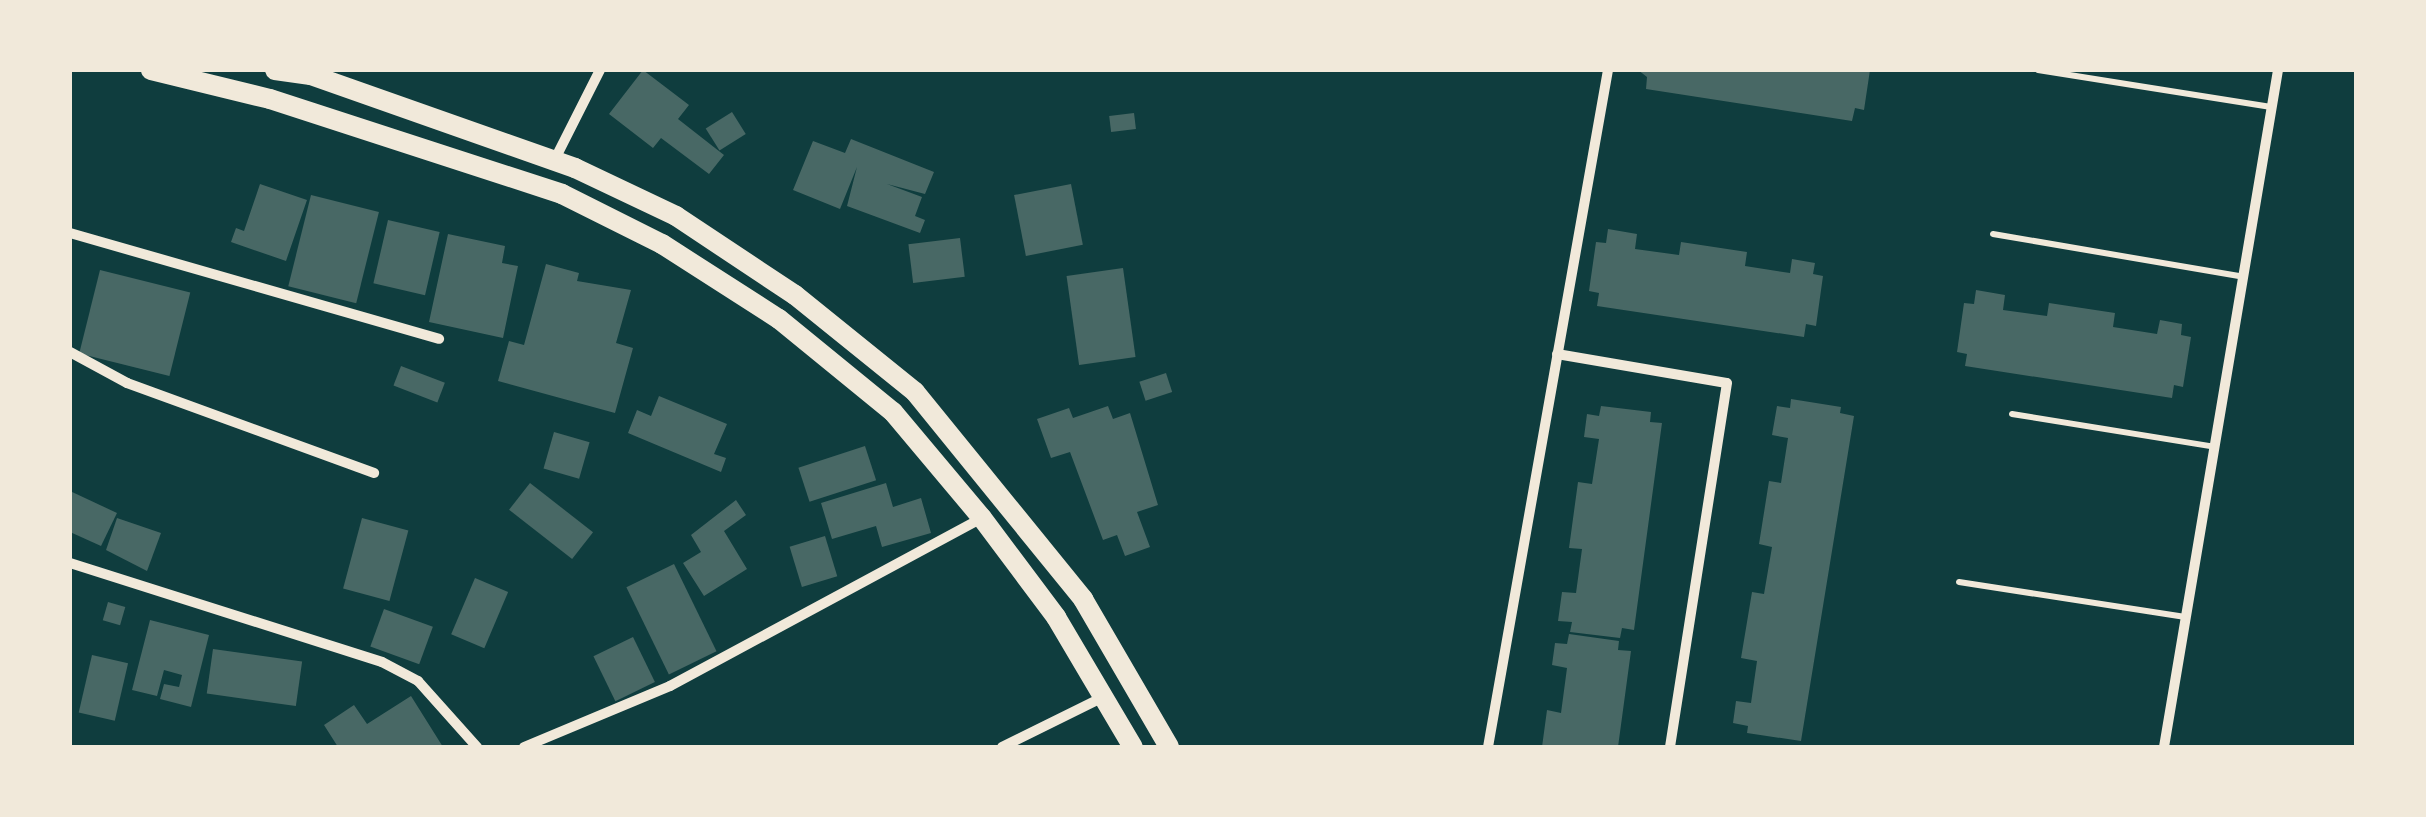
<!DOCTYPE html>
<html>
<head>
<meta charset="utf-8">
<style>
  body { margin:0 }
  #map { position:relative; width:2426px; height:817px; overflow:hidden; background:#0f3d3e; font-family:Merriweather,serif }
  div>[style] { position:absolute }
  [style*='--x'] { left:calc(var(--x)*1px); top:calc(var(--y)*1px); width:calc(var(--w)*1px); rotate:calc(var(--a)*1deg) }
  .building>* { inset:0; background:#486865; transform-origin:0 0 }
  .service>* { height:6px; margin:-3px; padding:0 3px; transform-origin:3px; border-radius:3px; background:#f1e9da }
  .minor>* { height:10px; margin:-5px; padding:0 5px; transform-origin:5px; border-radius:5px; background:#f1e9da }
  .primary>* { height:20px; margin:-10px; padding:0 10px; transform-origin:10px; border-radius:10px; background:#f1e9da }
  span { translate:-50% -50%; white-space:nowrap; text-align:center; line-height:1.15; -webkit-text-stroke:8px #f1e9da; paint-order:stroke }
  .frame { position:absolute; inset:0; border:72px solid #f1e9da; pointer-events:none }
</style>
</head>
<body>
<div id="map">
  <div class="building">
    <i style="clip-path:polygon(643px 70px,689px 105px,678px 119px,724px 155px,709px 174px,661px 138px,653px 148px,609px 114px)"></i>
    <i style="clip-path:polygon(1638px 70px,1870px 70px,1864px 110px,1855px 108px,1852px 121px,1646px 89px,1647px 77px)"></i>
    <i style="left:732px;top:112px;width:26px;height:31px;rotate:58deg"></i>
    <i style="left:1134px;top:113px;width:16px;height:25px;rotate:83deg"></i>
    <i style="clip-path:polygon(851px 139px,934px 172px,925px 194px,887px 184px,922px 197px,915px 216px,925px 220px,920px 233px,847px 206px,857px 167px,840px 209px,793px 190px,813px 141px,845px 153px)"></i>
    <i style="clip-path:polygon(260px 184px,307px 200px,286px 261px,231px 242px,236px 228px,244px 231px)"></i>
    <i style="left:1071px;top:184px;width:62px;height:58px;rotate:79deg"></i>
    <i style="left:311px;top:195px;width:70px;height:94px;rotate:14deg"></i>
    <i style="left:388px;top:220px;width:53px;height:65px;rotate:13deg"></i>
    <i style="clip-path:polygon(1608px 229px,1637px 234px,1635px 249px,1679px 255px,1681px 242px,1747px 252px,1745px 266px,1790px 273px,1792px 259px,1815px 263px,1813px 274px,1823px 276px,1816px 326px,1806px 324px,1804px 337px,1597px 306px,1599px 293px,1589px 291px,1596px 242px,1606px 243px)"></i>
    <i style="clip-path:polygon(448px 234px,505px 246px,502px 263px,518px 266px,503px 338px,429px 322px)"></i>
    <i style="left:960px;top:238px;width:39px;height:52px;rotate:83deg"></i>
    <i style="clip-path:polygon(546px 264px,579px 273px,577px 281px,631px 290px,616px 343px,633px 348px,615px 413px,498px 381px,509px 341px,524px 345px)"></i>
    <i style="left:1123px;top:268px;width:90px;height:57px;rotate:82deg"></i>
    <i style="left:100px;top:270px;width:93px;height:86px;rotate:14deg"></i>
    <i style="clip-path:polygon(1976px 290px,2005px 295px,2003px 310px,2047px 316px,2049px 303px,2115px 313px,2113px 327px,2157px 334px,2160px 320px,2182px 324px,2181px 335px,2191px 337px,2183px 387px,2174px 385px,2172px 398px,1965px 366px,1967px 354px,1957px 352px,1964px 303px,1974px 304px)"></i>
    <i style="left:401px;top:366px;width:47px;height:21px;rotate:21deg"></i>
    <i style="left:1166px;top:373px;width:20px;height:28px;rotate:72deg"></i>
    <i style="clip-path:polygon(659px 396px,727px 424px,714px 454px,726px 458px,721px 472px,628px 433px,637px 410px,651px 416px)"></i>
    <i style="clip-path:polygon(1791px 399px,1841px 407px,1840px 413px,1854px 416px,1801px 741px,1747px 733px,1748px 726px,1733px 723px,1736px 701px,1751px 703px,1757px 661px,1741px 658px,1752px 592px,1764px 594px,1772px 547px,1759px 544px,1769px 481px,1781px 483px,1788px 438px,1772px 435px,1777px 406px,1790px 408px)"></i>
    <i style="clip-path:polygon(1108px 406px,1113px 419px,1130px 413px,1158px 505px,1137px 512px,1150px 547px,1125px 556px,1117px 535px,1103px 540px,1070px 452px,1051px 458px,1037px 419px,1069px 408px,1073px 418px)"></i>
    <i style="clip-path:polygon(1601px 406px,1651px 412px,1650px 422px,1662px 423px,1634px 630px,1622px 628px,1620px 638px,1570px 632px,1572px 622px,1558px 621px,1562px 592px,1576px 593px,1582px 549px,1569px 548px,1578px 482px,1592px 484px,1599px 439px,1584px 437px,1587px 414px,1599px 416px)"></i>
    <i style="left:554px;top:432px;width:37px;height:38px;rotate:16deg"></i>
    <i style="left:865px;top:446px;width:36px;height:70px;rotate:72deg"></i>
    <i style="left:530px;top:483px;width:80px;height:34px;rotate:38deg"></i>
    <i style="clip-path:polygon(886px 483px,893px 507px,921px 498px,931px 533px,882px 547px,876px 526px,832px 539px,821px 503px)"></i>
    <i style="clip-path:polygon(70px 491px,117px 513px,101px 546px,70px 532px)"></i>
    <i style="clip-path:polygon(736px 500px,746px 515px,724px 531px,747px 569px,704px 596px,683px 563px,701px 552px,691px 535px)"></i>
    <i style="clip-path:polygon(117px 518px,161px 533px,147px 571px,106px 550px)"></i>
    <i style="left:362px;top:518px;width:48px;height:73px;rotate:15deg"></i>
    <i style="left:825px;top:536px;width:42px;height:37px;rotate:73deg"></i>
    <i style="left:674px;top:564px;width:97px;height:53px;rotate:64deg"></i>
    <i style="left:475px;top:578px;width:36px;height:61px;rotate:23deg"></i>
    <i style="left:108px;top:602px;width:18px;height:19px;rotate:16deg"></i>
    <i style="left:384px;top:609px;width:52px;height:40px;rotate:20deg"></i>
    <i style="clip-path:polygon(150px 620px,209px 635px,191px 707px,160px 699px,164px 684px,179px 687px,182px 675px,164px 670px,157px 696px,132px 690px)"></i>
    <i style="clip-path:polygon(1569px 634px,1619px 641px,1618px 650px,1631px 651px,1618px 747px,1542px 747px,1547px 710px,1561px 713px,1567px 668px,1552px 665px,1555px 643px,1567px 644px)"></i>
    <i style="left:633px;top:637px;width:50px;height:44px;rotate:64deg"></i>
    <i style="left:213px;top:649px;width:90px;height:45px;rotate:8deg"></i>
    <i style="left:92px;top:655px;width:37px;height:59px;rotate:13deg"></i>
    <i style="clip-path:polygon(411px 696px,443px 747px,338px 747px,324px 725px,354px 705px,367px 724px)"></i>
  </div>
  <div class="service">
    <i style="--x:2038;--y:70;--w:236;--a:9"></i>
    <i style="--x:1993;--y:234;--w:251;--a:9.7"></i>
    <i style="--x:2012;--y:414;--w:201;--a:9.2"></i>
    <i style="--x:1959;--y:582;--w:229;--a:8.8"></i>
  </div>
  <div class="minor">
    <i style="--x:554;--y:161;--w:102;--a:-63.2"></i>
    <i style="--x:70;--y:233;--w:384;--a:16"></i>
    <i style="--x:70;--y:352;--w:65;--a:28.5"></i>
    <i style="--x:127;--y:383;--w:263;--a:20"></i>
    <i style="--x:1557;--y:354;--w:172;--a:9.7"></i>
    <i style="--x:1727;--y:383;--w:368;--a:98.9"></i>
    <i style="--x:70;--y:563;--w:327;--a:17.6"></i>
    <i style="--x:382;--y:662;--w:41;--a:27.8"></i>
    <i style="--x:418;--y:681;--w:89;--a:48.2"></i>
    <i style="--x:524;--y:747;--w:158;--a:-22.7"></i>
    <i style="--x:670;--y:686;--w:354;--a:-28.3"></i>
    <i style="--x:1002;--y:747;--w:113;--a:-26.3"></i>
    <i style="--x:1488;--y:747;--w:688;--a:-79.95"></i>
    <i style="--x:2164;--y:747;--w:687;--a:-80.44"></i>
  </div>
  <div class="primary">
    <i style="--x:151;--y:70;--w:122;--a:13.7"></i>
    <i style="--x:270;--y:99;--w:307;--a:18"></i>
    <i style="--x:562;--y:194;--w:112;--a:26.6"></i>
    <i style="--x:662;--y:244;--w:139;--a:32.7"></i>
    <i style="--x:779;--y:319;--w:147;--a:39.2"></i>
    <i style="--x:893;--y:412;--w:138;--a:50"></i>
    <i style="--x:982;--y:518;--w:124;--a:53.2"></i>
    <i style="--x:1056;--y:617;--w:151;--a:59.4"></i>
    <i style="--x:275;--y:70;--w:36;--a:8"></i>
    <i style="--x:311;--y:75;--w:280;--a:19.4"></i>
    <i style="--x:575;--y:168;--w:112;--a:25.4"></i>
    <i style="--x:676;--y:216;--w:143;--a:33.6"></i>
    <i style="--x:795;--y:295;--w:154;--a:38.9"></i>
    <i style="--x:915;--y:392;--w:267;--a:50.9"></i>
    <i style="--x:1083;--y:599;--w:171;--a:59.8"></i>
  </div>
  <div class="frame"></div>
</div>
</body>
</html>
